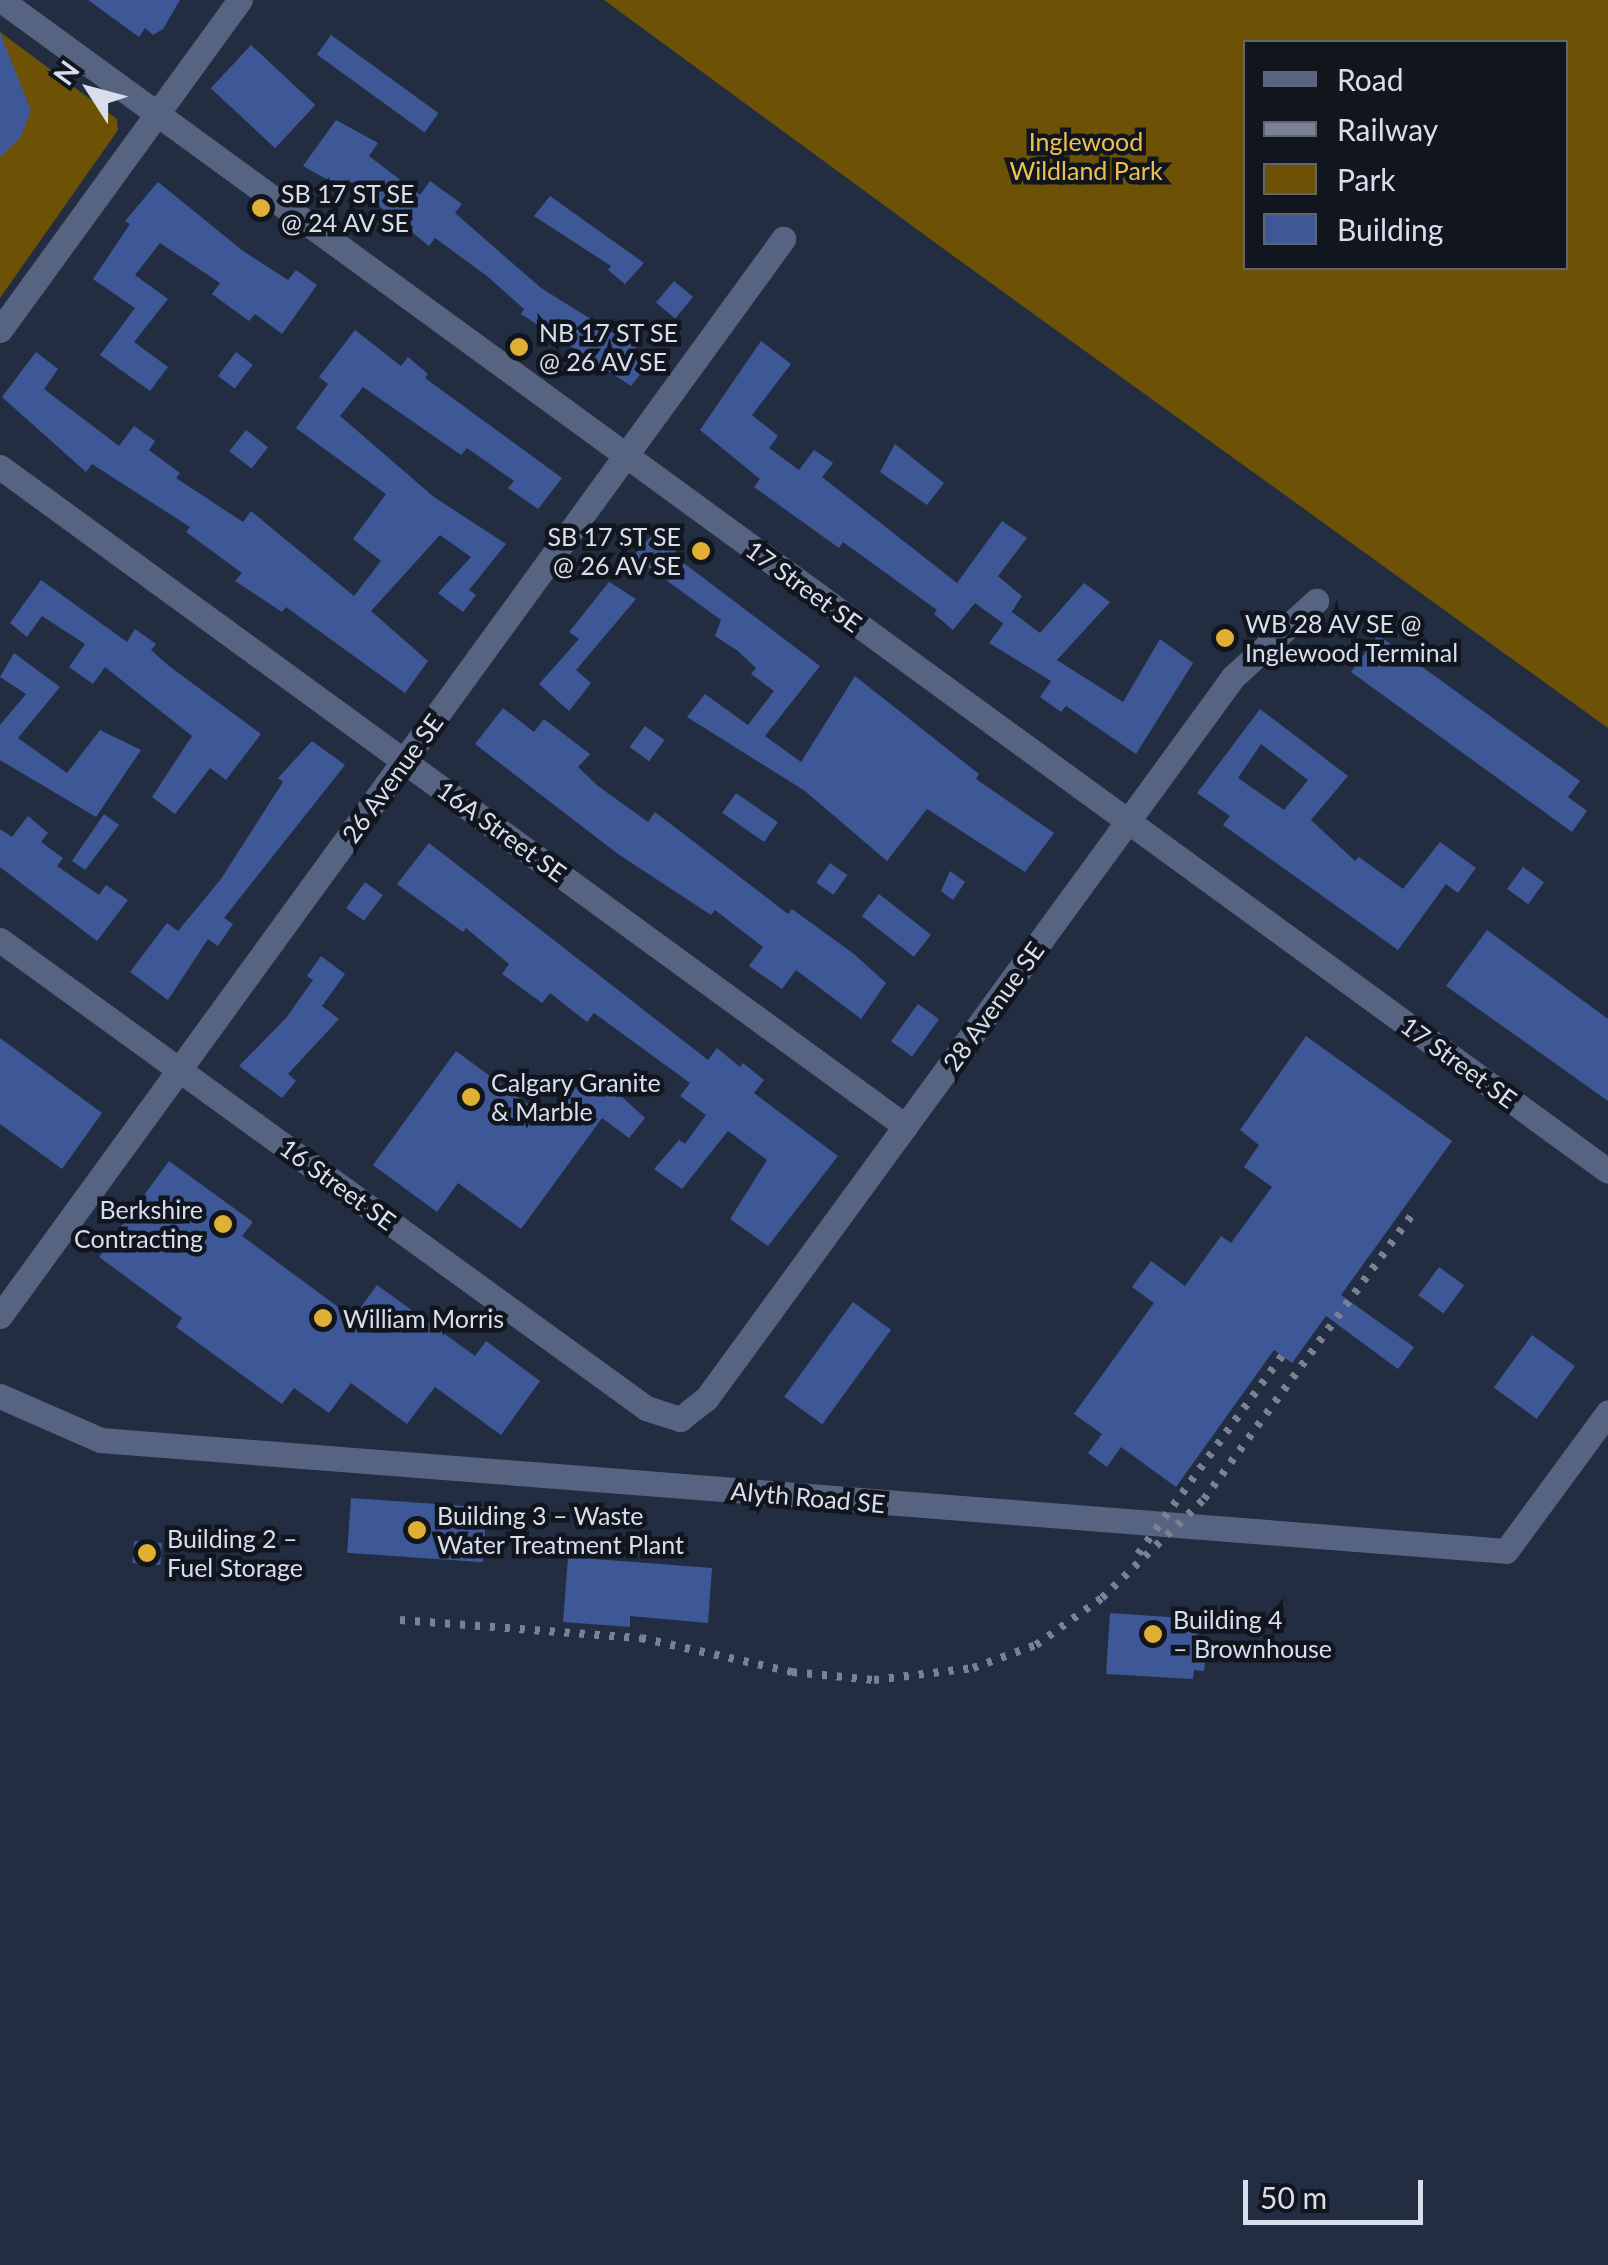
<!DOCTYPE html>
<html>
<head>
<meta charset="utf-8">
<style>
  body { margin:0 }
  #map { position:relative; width:1608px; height:2265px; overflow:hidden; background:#232d41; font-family:Lato,sans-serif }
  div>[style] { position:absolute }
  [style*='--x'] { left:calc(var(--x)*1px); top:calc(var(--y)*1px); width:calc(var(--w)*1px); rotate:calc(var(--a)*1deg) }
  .green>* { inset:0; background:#6d5206 }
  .building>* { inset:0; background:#3e5897; transform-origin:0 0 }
  .minor>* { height:25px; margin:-12.5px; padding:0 12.5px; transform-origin:12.5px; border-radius:12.5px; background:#576481 }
  .rail>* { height:8px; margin-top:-4px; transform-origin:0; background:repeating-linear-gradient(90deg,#798192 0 5px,transparent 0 15px) }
  .dots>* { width:28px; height:28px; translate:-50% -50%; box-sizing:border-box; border:5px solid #11151e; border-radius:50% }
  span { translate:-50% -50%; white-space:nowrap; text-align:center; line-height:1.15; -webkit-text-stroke:9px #11151e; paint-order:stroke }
  .park-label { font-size:25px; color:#eec051 }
  .poi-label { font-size:25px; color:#d8deec }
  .left { translate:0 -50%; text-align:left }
  .right { translate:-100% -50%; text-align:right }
  .street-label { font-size:25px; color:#d8deec }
  .legend { position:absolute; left:1243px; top:40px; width:325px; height:230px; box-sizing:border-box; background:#11151e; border:2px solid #616570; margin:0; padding:12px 18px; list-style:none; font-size:30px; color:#d8deec }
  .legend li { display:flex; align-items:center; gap:20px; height:50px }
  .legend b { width:50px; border:2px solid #616570 }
  .north { position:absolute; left:40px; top:40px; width:100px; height:100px; -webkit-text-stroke:8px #11151e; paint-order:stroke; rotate:306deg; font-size:28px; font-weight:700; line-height:40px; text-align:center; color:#d8deec }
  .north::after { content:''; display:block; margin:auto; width:35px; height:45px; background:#d8deec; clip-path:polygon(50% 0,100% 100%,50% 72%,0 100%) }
  .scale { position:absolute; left:1243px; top:2180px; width:180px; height:45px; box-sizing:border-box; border:5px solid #d8deec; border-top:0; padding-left:12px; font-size:30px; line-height:35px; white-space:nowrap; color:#d8deec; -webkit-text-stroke:8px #11151e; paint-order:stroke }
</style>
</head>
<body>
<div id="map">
  <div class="green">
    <i style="clip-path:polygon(evenodd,604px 0,1608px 0,1608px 728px,952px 255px,604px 0,1566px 42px,1566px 268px,1246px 268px,1246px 42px,1566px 42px)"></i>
    <i style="clip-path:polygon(0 32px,117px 119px,118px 130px,0 298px)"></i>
  </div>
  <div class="building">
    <i style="clip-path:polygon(88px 0,180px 0,163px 29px,153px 35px,145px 28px,139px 37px)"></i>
    <i style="clip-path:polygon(0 32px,31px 111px,20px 138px,0 157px)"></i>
    <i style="left:331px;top:35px;width:133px;height:24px;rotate:36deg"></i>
    <i style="left:251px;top:45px;width:88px;height:59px;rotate:43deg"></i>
    <i style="clip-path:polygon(336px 120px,378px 143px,369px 156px,420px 195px,430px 181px,462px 204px,455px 213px,541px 288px,653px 358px,631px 386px,521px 314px,524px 309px,487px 276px,435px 238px,429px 246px,349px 182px,344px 189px,303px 166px)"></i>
    <i style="clip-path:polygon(158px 182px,243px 251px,288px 280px,296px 270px,317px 285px,282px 334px,255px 314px,249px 321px,212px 294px,220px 283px,160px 243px,135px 275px,168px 299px,134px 342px,168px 367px,150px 391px,100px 355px,135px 308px,93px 279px,130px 224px,125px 221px)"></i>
    <i style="clip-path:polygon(550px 196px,644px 263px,625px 284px,608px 270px,611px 266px,534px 216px)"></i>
    <i style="left:674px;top:281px;width:25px;height:28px;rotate:40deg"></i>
    <i style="clip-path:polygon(355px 330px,401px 366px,408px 357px,428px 374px,425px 378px,562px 478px,538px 509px,508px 488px,514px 481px,467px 448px,461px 455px,363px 387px,340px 416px,434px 497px,506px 544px,469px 590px,476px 595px,463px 612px,438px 593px,471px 557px,440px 535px,371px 611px,428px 661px,405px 693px,286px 607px,282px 612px,235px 581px,242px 573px,186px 532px,190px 527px,92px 464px,86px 472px,2px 397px,36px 352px,58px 369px,44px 389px,119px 446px,134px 426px,155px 441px,149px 450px,180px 473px,176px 478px,243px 522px,251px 511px,354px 596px,381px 561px,353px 539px,386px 494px,296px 428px,328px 384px,319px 377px)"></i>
    <i style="clip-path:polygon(761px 341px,791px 364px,752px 415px,778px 436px,769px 448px,799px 470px,814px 450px,833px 463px,822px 477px,957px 583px,1002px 521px,1027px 538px,998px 576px,1022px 596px,1004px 624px,975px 603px,953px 630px,934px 614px,937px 610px,843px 542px,839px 548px,754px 487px,760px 479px,700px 430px)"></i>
    <i style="left:236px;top:352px;width:21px;height:30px;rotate:37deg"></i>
    <i style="left:246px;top:430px;width:28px;height:27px;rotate:38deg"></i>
    <i style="clip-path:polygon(895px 444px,944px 483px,927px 505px,880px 472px)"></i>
    <i style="clip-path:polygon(656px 531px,678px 548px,673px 555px,820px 666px,765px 736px,801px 762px,855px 676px,979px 774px,976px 779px,1054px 833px,1025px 872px,927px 809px,887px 861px,805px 791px,687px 717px,705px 694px,748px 725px,774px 691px,751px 674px,756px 668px,738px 651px,715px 636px,721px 620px,633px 556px)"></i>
    <i style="clip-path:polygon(41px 580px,127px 642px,135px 629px,156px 644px,151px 650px,169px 666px,261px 734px,226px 780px,210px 768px,175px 814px,152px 797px,192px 736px,105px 667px,93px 684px,69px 667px,85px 644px,42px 616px,27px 637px,10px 623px)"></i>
    <i style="clip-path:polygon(609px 582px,636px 599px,576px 670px,591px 683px,569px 711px,539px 684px,579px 639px,569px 632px)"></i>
    <i style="clip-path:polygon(1084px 583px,1110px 602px,1057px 660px,1123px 702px,1160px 639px,1193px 663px,1136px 754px,1066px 706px,1061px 712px,1040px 697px,1051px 681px,989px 643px,1012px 612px,1040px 633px)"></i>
    <i style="clip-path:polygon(1378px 635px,1580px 781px,1568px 797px,1587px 811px,1572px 832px,1351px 672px)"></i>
    <i style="clip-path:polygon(14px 653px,60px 687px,18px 738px,67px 773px,100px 730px,141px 750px,96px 817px,0 760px,0 725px,26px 694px,0 677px)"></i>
    <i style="clip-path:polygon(503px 708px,534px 732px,544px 719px,590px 754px,578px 767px,598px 786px,648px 822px,655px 812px,788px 914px,792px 909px,854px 954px,886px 983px,861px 1019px,796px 970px,782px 989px,749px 966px,763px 947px,715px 910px,711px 915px,618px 854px,475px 744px)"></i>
    <i style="clip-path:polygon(evenodd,1260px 709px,1348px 776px,1311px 820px,1355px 861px,1359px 857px,1403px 889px,1440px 842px,1476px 868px,1458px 893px,1446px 884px,1398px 950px,1223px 825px,1230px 816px,1197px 793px,1260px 709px,1261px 744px,1308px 780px,1284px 810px,1238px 778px,1261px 744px)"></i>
    <i style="left:645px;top:726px;width:24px;height:26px;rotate:36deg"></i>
    <i style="clip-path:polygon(312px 741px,345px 765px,224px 918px,233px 924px,218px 946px,208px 939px,168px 1000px,130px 972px,167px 923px,178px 931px,221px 879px,283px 782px,278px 778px)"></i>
    <i style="left:736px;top:793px;width:51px;height:24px;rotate:35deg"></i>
    <i style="clip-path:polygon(104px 814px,119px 825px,85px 870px,72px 861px)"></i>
    <i style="clip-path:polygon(28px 816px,48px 833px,41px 842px,63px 858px,57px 866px,99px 895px,106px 885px,128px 900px,97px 941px,0 867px,0 829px,12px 837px)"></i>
    <i style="clip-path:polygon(429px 843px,708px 1060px,717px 1048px,740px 1067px,743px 1063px,764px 1080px,754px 1093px,838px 1156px,768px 1246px,730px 1219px,767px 1160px,728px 1131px,682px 1189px,654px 1169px,679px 1140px,685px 1144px,706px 1115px,680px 1096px,690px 1083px,594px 1013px,587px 1022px,550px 993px,542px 1003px,502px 974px,509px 964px,466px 928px,463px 932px,397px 884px)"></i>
    <i style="left:830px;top:863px;width:21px;height:24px;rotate:35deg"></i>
    <i style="left:1523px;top:867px;width:26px;height:27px;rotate:36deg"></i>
    <i style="clip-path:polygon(950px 871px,965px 882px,953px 900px,941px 891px)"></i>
    <i style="left:365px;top:882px;width:22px;height:32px;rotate:36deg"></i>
    <i style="left:879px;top:894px;width:66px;height:28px;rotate:38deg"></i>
    <i style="clip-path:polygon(1487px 930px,1608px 1019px,1608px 1101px,1446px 986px)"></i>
    <i style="clip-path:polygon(321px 956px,345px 974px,322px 1006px,339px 1019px,288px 1074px,296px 1081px,282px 1098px,239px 1066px,286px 1018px,313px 980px,307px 976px)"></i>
    <i style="left:918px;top:1004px;width:26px;height:46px;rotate:36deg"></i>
    <i style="clip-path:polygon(1306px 1036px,1452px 1141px,1341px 1295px,1414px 1347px,1398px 1369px,1326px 1316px,1292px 1363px,1274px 1350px,1176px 1487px,1121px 1447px,1107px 1467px,1088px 1453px,1102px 1434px,1074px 1414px,1154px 1303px,1132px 1287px,1151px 1261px,1185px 1286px,1221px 1236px,1231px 1243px,1272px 1187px,1244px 1167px,1259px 1145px,1240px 1130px)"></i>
    <i style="clip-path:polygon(0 1038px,102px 1113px,62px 1169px,0 1124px)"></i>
    <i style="clip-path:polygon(456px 1051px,551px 1121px,590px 1068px,645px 1118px,629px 1138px,602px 1118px,521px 1229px,458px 1183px,437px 1212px,373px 1165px)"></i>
    <i style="clip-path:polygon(169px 1161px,253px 1222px,242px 1236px,353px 1318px,377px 1285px,475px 1356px,486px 1341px,540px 1381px,501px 1435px,435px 1387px,407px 1424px,351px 1383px,329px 1413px,294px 1388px,282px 1404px,176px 1327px,182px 1318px,99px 1257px)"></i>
    <i style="left:1439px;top:1267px;width:31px;height:35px;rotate:36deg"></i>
    <i style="left:853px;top:1302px;width:47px;height:117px;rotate:36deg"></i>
    <i style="left:1532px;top:1335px;width:53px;height:65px;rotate:36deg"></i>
    <i style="left:351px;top:1498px;width:136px;height:55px;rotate:4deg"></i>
    <i style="left:134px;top:1541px;width:28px;height:22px;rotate:4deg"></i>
    <i style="clip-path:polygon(568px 1557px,712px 1568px,708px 1623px,630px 1616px,630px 1627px,563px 1622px)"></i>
    <i style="clip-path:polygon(1110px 1613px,1198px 1619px,1196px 1650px,1206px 1650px,1204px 1671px,1194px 1670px,1193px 1679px,1106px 1674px)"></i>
  </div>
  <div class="minor">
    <i style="--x:1;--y:0;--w:1988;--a:36.08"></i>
    <i style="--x:0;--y:330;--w:408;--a:-54"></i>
    <i style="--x:0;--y:467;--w:1120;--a:36.06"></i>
    <i style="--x:0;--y:940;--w:798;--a:35.92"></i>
    <i style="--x:646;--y:1408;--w:36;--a:18"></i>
    <i style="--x:680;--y:1419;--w:33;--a:-38"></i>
    <i style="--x:706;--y:1399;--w:894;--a:-53.87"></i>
    <i style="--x:1233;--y:677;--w:113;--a:-42.5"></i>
    <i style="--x:0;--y:1316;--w:1332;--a:-53.98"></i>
    <i style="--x:0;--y:1396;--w:109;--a:23.7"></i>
    <i style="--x:100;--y:1440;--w:1410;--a:4.51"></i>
    <i style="--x:1506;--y:1551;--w:172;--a:-53.7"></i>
  </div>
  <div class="rail">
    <i style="--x:1138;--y:1554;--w:245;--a:-54"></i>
    <i style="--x:400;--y:1620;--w:242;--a:4.3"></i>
    <i style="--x:641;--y:1638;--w:155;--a:12.7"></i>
    <i style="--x:792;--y:1672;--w:82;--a:5.6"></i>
    <i style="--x:874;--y:1680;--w:100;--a:-6.9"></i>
    <i style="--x:973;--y:1668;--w:67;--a:-20.1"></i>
    <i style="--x:1036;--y:1645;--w:81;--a:-35.5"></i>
    <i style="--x:1102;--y:1598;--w:142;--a:-44.1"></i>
    <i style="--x:1204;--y:1499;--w:354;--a:-53.8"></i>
  </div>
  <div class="dots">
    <i style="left:261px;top:208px;background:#e0b034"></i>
    <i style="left:519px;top:347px;background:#e0b034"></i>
    <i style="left:701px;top:551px;background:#e0b034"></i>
    <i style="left:1225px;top:638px;background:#e0b034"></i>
    <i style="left:471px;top:1097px;background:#e0b034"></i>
    <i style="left:223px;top:1224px;background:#e0b034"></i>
    <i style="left:323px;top:1318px;background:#e0b034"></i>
    <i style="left:417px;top:1530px;background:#e0b034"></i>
    <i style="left:147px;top:1553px;background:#e0b034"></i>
    <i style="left:1153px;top:1634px;background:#e0b034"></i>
  </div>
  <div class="park-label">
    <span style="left:1086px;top:156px">Inglewood<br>Wildland Park</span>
  </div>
  <div class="poi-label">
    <span class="left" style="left:281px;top:208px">SB 17 ST SE<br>@ 24 AV SE</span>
    <span class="left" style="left:539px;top:347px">NB 17 ST SE<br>@ 26 AV SE</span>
    <span class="right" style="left:681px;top:551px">SB 17 ST SE<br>@ 26 AV SE</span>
    <span class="left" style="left:1245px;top:638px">WB 28 AV SE @<br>Inglewood Terminal</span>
    <span class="left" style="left:491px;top:1097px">Calgary Granite<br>&amp; Marble</span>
    <span class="right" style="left:203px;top:1224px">Berkshire<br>Contracting</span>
    <span class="left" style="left:343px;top:1318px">William Morris</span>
    <span class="left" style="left:437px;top:1530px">Building 3 – Waste<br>Water Treatment Plant</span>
    <span class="left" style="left:167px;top:1553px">Building 2 –<br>Fuel Storage</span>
    <span class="left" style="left:1173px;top:1634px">Building 4<br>– Brownhouse</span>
  </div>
  <div class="street-label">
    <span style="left:804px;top:586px;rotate:36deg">17 Street SE</span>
    <span style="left:392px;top:778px;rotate:-54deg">26 Avenue SE</span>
    <span style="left:502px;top:831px;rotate:36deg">16A Street SE</span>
    <span style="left:993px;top:1006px;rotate:-54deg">28 Avenue SE</span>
    <span style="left:1459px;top:1062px;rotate:36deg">17 Street SE</span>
    <span style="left:338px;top:1184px;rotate:36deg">16 Street SE</span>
    <span style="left:808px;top:1497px;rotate:5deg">Alyth Road SE</span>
  </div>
  <ul class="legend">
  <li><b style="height:12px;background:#576481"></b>Road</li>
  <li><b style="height:12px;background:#798192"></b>Railway</li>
  <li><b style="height:28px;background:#6d5206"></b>Park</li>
  <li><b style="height:28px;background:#3e5897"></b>Building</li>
  </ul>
  <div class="north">N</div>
  <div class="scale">50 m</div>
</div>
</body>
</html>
